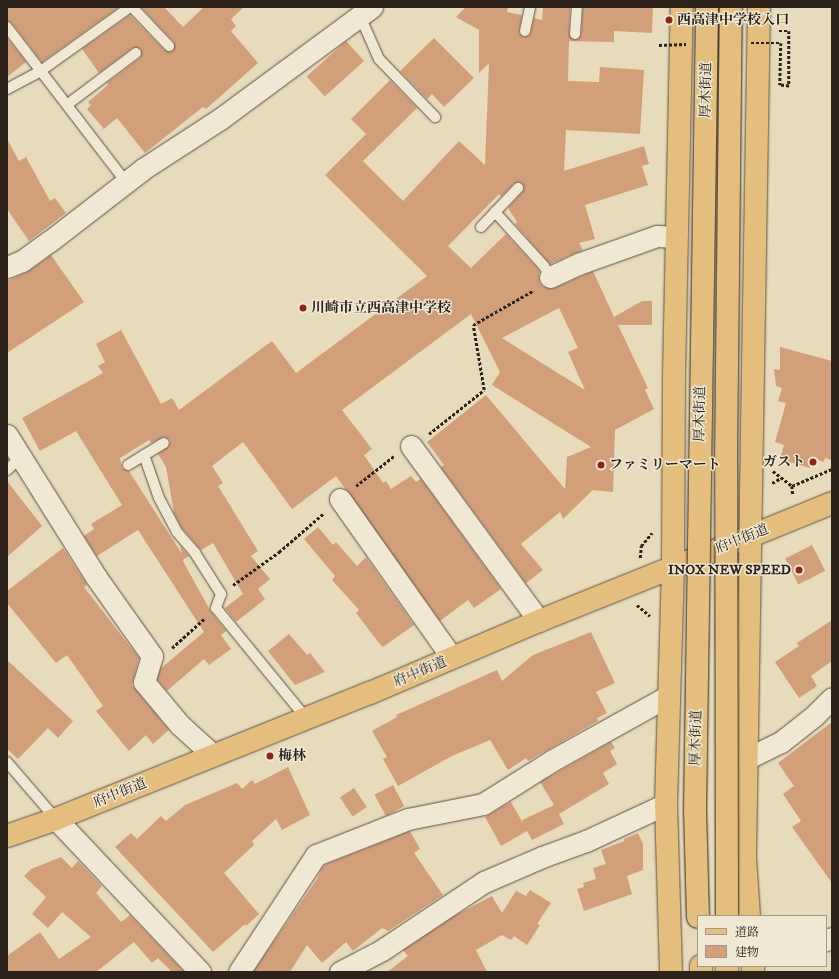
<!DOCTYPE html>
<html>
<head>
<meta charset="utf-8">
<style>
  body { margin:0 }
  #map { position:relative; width:839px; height:979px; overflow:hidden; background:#e8dbbc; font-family:"IM FELL DW Pica","Noto Serif JP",serif }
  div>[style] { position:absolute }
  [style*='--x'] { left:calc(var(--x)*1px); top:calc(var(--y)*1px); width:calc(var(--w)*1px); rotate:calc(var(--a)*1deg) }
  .building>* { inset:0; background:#d19f79; transform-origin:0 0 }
  .path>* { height:2.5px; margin-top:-1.25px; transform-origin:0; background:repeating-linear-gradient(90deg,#2d221a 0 3px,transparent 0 5px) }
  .roads { filter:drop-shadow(0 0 1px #5c5042) drop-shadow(0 0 1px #5c5042) }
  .service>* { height:10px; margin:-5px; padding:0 5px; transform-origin:5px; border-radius:5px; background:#f0e8d3 }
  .minor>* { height:21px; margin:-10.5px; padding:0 10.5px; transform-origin:10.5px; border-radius:10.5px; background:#f0e8d3 }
  .primary>* { height:22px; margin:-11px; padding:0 11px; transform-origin:11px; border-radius:11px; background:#e4be7e }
  .trunk>* { height:22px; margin:-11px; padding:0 11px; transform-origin:11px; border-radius:11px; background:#e4be7e }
  .path-bridge>* { height:2.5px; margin-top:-1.25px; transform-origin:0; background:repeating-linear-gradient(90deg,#2d221a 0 3px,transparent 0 5px) }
  .bridges { filter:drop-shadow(0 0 1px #2d221a) drop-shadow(0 0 1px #2d221a) }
  .trunk-bridge>* { height:22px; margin:-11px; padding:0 11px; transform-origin:11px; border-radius:11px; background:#e4be7e }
  .dots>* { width:11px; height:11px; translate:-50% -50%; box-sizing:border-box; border:2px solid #f0e8d3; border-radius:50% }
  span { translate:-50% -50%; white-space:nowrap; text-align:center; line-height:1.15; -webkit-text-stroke:3px #f0e8d3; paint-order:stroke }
  .poi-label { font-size:14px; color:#2d221a; font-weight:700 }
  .left { translate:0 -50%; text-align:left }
  .right { translate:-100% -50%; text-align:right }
  .street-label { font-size:14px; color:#2d221a }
  .frame { position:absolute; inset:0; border:8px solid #2d221a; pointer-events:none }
  .legend { position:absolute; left:697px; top:915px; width:130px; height:52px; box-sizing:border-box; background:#f0e8d3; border:1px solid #a29989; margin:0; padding:5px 7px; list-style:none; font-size:12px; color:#2d221a }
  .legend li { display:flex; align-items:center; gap:8px; height:20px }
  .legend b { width:20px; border:1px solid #a29989 }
</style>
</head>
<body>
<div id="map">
  <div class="building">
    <i style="clip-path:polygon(7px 7px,119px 7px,42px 62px,12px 23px,7px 21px)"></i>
    <i style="clip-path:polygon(141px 7px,164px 7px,183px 27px,204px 7px,244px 7px,231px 19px,236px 26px,231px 31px,258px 63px,206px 109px,203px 107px,145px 153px,117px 118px,104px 129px,87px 109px,91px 105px,88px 102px,108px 85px,107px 83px,140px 58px,141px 49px,132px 48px,99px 73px,82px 49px,130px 15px,164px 50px,173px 51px,174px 42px)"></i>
    <i style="clip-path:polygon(evenodd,466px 7px,508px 7px,507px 12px,522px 15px,519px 33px,524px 37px,530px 35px,534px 18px,542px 20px,543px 7px,570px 7px,569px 34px,575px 40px,581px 35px,583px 7px,653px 7px,652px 33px,614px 31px,614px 42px,569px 41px,568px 81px,599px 82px,600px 67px,644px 70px,640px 134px,566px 130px,564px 171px,644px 146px,649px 164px,642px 166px,648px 185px,585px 205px,595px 239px,579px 243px,583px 250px,550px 264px,515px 224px,517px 222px,508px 208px,524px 190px,523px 184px,519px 182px,513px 184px,501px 197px,499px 194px,448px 246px,471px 268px,506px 234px,539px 270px,539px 282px,543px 287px,555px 288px,593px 271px,614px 317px,642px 301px,652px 301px,652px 325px,618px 325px,648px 388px,645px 390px,654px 409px,615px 430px,613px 492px,593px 490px,563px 519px,560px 512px,521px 544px,543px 570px,526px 583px,441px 467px,444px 465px,427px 442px,486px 395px,565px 489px,567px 457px,591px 447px,492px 385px,500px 372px,471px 314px,342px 410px,372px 449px,364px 455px,383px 483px,386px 481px,391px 489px,411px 476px,416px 482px,421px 479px,501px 589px,474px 608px,468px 600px,440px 621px,336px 476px,292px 509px,243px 442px,212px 466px,223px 483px,218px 486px,258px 551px,251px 556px,270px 579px,258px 589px,265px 599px,236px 622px,225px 608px,243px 594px,213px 543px,201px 550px,182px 528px,174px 513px,166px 467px,158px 454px,169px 446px,170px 440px,164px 437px,151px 443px,149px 440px,120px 458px,122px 468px,129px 471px,182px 554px,180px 546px,189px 556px,183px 560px,184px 563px,211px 612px,226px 631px,221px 635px,231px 649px,209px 665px,204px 659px,167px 691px,157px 679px,160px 669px,204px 632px,138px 530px,97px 556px,84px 536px,94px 529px,91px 524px,122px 505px,76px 431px,40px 451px,22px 418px,103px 373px,98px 366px,105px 362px,96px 344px,121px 330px,161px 404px,172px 398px,179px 410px,272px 341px,296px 373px,427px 276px,325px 175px,366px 134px,351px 119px,390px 80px,417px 108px,363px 161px,403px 201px,459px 141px,485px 165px,489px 63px,479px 73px,479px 30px,456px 17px,466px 7px,559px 308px,578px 348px,568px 352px,585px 390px,502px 338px,559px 308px)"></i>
    <i style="clip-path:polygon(7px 38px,26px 62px,7px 77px)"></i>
    <i style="clip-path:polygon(434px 38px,474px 78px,444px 107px,432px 94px,427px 99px,400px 71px)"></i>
    <i style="left:346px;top:41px;width:27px;height:53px;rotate:48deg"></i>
    <i style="clip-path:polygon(7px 139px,19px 161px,26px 157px,50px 201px,55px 198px,66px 213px,29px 241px,7px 209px)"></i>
    <i style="clip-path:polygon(51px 255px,84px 302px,7px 353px,7px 281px,29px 271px)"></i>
    <i style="clip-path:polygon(780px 347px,832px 361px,832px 460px,825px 458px,824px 462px,812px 458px,810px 468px,780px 459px,784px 445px,775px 442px,786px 403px,778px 401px,782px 388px,776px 386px,774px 369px,780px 370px)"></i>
    <i style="clip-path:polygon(7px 481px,42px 526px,7px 557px)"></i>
    <i style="clip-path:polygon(318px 527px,333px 545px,336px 542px,357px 566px,366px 557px,414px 625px,383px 647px,379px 643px,356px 613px,359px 610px,332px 580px,335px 576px,304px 539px)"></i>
    <i style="left:812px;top:545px;width:29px;height:30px;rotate:63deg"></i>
    <i style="clip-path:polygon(63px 548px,87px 585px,84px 587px,139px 658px,132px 685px,169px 730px,153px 744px,146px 735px,129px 751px,96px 711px,103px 706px,67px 655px,56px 663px,7px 603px,7px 591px)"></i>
    <i style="clip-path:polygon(832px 620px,832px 661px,811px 676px,817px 686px,799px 698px,775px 662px,799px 646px,797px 643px)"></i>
    <i style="clip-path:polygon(591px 632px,615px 683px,596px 692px,607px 713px,597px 718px,598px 721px,528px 761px,526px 758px,508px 770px,490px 740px,452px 756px,398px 786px,383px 759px,387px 757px,372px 731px,397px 717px,396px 715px,497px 670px,502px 681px,533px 655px)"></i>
    <i style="clip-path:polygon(289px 634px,307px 655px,310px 653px,325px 672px,295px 685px,268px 651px)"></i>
    <i style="clip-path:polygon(7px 660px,73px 721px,58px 738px,48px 728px,18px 759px,7px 749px)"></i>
    <i style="clip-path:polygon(832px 722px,832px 883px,792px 827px,801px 821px,783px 794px,794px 786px,778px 763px)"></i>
    <i style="clip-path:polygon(611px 742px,615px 748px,610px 751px,617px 764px,603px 773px,609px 784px,559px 814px,557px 810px,564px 824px,532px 840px,527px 831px,501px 846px,485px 817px,511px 802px,524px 825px,522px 820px,554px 805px,540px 782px)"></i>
    <i style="clip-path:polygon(288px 767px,310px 815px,282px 830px,276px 819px,252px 841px,254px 845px,224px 873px,259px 914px,246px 926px,245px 924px,213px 952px,115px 847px,131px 833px,137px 839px,161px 816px,166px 821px,185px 805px,237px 783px,242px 789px,252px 780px,255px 784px)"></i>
    <i style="left:393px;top:785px;width:24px;height:21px;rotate:62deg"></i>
    <i style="left:354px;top:788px;width:23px;height:17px;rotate:56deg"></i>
    <i style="clip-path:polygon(410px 831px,420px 849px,414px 853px,443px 895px,388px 931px,382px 928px,353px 951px,346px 942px,322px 963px,307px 945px,290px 972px,253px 972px,317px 879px,322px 868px,327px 864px)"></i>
    <i style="clip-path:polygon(638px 833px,643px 844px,643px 870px,627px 876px,632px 894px,584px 911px,577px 889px,584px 887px,583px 883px,596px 879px,593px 868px,606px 864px,601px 850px,624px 841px,624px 839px)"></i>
    <i style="clip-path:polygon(61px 857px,72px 868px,78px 861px,82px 865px,102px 886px,96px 893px,121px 922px,130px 915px,184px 972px,172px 972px,158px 958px,152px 963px,134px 942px,96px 972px,7px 972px,7px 956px,40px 932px,59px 959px,91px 937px,62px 912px,48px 928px,32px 914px,46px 897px,24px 876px,31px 869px)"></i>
    <i style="clip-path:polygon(530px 890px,551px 903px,537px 924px,540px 925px,527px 945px,514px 936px,511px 940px,502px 935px,476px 950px,487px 972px,387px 972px,408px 956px,403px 950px,456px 915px,492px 896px,502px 913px,516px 891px,526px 896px)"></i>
  </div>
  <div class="path">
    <i style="--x:779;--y:31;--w:10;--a:0"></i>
    <i style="--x:789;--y:31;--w:55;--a:90"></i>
    <i style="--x:789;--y:86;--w:9;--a:-174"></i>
    <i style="--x:429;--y:434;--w:70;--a:-38.7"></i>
    <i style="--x:484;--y:390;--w:66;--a:-99.6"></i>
    <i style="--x:473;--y:325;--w:70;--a:-29.8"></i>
    <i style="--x:773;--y:471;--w:24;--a:38"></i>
    <i style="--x:792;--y:486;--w:43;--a:-23"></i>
    <i style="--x:772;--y:483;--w:10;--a:-29"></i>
    <i style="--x:356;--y:486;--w:48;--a:-38.3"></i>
    <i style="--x:792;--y:486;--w:9;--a:84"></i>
    <i style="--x:640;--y:558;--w:12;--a:-85"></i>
    <i style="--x:641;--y:546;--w:17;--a:-50"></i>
    <i style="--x:233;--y:585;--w:57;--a:-35.7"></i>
    <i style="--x:279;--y:552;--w:60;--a:-40.9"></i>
    <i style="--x:637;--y:605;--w:17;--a:40"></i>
    <i style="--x:172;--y:648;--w:45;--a:-42.3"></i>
  </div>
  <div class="roads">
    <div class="service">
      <i style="--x:132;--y:7;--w:54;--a:46.5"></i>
      <i style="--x:360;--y:16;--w:47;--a:66.2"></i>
      <i style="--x:379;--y:59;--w:81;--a:46"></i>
      <i style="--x:7;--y:27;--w:195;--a:52.5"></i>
      <i style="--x:525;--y:31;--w:25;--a:-78"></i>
      <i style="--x:575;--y:34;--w:27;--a:-86"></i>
      <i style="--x:7;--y:89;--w:40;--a:-28"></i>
      <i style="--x:42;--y:70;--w:108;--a:-35.6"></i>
      <i style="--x:68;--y:104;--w:85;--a:-36.9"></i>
      <i style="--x:495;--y:212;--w:73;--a:47.8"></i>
      <i style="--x:544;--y:266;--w:13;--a:61"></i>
      <i style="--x:481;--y:227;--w:54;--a:-46.5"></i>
      <i style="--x:144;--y:455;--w:46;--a:70.8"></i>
      <i style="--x:159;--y:498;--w:38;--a:62"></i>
      <i style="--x:177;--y:532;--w:28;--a:49"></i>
      <i style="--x:195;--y:553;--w:49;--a:57.6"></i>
      <i style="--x:221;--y:594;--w:15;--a:110"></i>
      <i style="--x:216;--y:608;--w:142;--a:50.7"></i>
      <i style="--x:128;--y:465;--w:42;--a:-31.4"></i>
      <i style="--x:7;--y:470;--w:19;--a:-43"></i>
      <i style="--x:7;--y:762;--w:75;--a:49.3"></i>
    </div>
    <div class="minor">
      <i style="--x:7;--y:267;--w:16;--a:-22"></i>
      <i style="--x:22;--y:261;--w:34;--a:-36"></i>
      <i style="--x:50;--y:241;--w:118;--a:-37.7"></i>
      <i style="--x:143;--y:169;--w:92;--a:-33"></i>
      <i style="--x:220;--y:119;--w:189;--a:-36.4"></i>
      <i style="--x:550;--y:277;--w:31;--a:-25"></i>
      <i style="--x:578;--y:264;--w:84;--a:-19.5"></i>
      <i style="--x:657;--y:236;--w:19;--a:3"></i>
      <i style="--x:7;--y:435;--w:168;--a:57.9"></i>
      <i style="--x:96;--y:577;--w:97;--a:54.7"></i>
      <i style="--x:152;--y:656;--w:27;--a:107"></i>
      <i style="--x:144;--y:682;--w:56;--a:50.1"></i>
      <i style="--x:180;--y:725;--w:45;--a:42.3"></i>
      <i style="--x:411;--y:446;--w:217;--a:53.8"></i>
      <i style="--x:340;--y:499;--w:194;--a:54.8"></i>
      <i style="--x:746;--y:759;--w:39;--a:-26"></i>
      <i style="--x:781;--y:742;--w:42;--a:-38.2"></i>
      <i style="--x:814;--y:716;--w:25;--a:-45"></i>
      <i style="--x:56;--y:819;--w:210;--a:46.7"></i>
      <i style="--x:826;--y:940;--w:6;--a:-18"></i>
      <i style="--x:239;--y:972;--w:140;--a:-56.7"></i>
      <i style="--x:316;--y:855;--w:99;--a:-21.4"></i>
      <i style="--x:408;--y:819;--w:76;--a:-11.3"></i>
      <i style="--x:483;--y:804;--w:83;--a:-32.2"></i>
      <i style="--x:553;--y:760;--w:132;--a:-29.1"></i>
      <i style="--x:340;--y:972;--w:47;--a:-27.6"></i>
      <i style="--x:382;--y:950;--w:123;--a:-33.7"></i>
      <i style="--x:484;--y:882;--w:63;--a:-23.3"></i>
      <i style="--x:542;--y:857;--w:47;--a:-20"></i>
      <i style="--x:586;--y:841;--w:88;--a:-24.8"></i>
    </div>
    <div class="primary">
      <i style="--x:7;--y:836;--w:52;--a:-19.1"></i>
      <i style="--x:56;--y:819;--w:338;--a:-21.9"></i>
      <i style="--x:370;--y:693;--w:184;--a:-23.1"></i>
      <i style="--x:539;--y:621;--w:144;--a:-21.9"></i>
    </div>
    <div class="trunk">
      <i style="--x:682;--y:564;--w:162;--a:-22.1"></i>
      <i style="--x:749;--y:916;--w:59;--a:-93.9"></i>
      <i style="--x:745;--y:857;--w:850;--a:-89.06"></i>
      <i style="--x:701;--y:966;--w:6;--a:90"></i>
      <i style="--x:753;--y:966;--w:6;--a:90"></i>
      <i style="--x:671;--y:972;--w:168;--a:-91.7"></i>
      <i style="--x:666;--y:804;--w:237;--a:-88.3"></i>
      <i style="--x:673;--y:567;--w:191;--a:-89.7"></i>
      <i style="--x:674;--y:376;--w:369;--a:-88.8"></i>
      <i style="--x:727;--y:972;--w:6;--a:-90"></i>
    </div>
  </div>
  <div class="path-bridge">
    <i style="--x:751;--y:43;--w:30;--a:0"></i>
    <i style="--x:781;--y:43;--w:42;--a:91.4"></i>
    <i style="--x:659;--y:45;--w:27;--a:-2"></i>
  </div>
  <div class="bridges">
    <div class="trunk-bridge">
      <i style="--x:727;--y:916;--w:452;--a:-90.1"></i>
      <i style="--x:726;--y:464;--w:457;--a:-89.4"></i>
      <i style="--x:698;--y:917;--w:106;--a:-91.6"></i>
      <i style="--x:695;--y:811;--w:804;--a:-89.14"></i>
    </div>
  </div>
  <div class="dots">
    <i style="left:669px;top:20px;background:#8f2418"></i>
    <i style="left:303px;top:308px;background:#8f2418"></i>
    <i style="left:813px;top:462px;background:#8f2418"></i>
    <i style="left:601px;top:465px;background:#8f2418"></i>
    <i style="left:799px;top:570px;background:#8f2418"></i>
    <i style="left:270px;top:756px;background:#8f2418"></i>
  </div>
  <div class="poi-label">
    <span class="left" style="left:677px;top:20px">西高津中学校入口</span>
    <span class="left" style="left:311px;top:308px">川崎市立西高津中学校</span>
    <span class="right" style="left:805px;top:462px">ガスト</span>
    <span class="left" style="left:609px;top:465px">ファミリーマート</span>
    <span class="right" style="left:791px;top:570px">INOX NEW SPEED</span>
    <span class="left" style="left:278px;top:756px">梅林</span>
  </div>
  <div class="street-label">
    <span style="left:706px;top:90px;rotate:-89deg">厚木街道</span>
    <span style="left:700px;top:414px;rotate:-89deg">厚木街道</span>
    <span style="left:742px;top:539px;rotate:-22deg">府中街道</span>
    <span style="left:420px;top:672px;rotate:-23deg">府中街道</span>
    <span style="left:696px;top:738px;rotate:-89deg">厚木街道</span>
    <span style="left:120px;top:793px;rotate:-22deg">府中街道</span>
  </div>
  <div class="frame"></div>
  <ul class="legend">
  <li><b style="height:5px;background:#e4be7e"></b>道路</li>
  <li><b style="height:11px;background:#d19f79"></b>建物</li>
  </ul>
</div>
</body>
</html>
